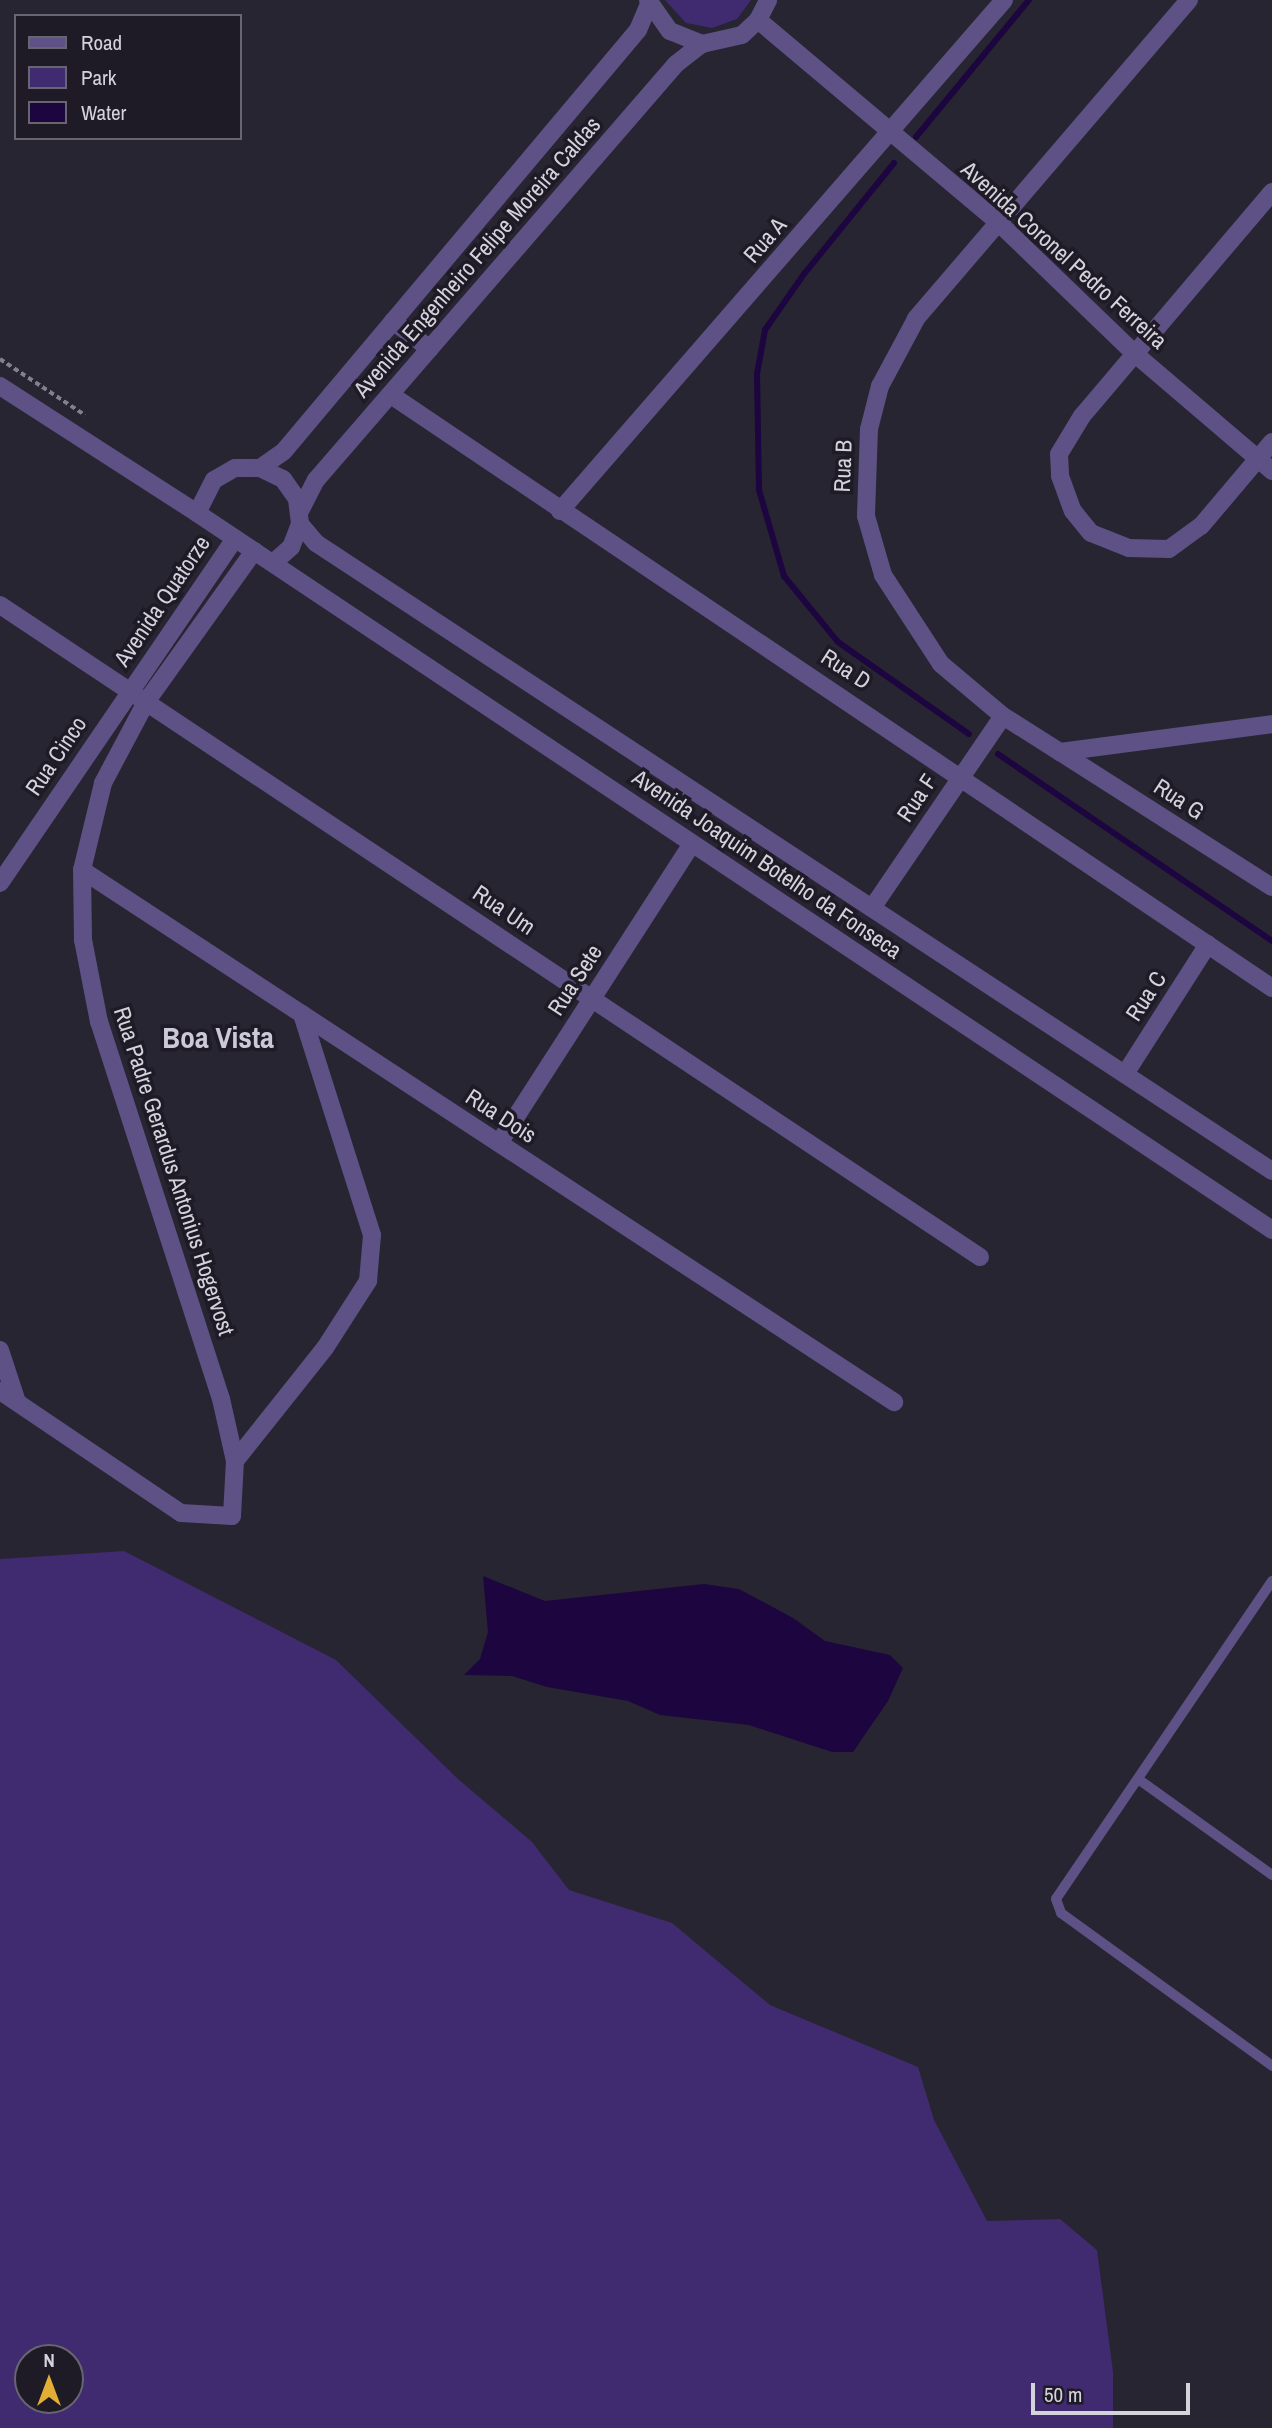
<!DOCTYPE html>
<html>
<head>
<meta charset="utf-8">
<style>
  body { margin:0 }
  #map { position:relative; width:1272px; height:2428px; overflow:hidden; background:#272531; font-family:"Archivo Narrow",sans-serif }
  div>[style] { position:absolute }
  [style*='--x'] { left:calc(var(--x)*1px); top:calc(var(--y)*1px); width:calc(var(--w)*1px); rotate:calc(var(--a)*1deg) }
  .green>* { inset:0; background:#402a70 }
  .water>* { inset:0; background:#1d053f }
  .stream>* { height:6px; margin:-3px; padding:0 3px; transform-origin:3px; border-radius:3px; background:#1d053f }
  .path>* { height:3.5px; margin-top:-1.75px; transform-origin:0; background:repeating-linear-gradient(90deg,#82818b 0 5px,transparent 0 8.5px) }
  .service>* { height:10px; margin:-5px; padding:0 5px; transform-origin:5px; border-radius:5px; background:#5e5185 }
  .minor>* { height:18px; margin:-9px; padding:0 9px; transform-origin:9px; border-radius:9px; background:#5e5185 }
  .tertiary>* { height:18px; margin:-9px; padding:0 9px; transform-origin:9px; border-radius:9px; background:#5e5185 }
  span { translate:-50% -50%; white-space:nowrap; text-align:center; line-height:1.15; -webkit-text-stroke:7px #1e1b27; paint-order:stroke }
  .street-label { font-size:23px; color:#d4d3db }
  .district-label { font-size:30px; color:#cbc8d9; font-weight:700 }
  .legend { position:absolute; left:14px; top:14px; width:228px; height:126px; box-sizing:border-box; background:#1e1b27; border:2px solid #67656f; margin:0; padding:9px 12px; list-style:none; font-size:21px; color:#d4d3db }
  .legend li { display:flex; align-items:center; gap:14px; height:35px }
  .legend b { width:35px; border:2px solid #67656f }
  .north { position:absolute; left:14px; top:2344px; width:70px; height:70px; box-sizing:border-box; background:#1e1b27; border:2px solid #67656f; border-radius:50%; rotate:0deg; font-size:19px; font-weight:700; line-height:28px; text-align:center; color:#d4d3db }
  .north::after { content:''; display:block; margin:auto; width:24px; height:32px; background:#e2ae34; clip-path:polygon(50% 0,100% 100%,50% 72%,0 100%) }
  .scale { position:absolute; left:1031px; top:2383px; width:159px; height:32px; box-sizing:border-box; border:4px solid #d4d3db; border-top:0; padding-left:9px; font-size:21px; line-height:24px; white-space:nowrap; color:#d4d3db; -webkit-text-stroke:5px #1e1b27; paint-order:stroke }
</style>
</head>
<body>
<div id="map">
  <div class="green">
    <i style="clip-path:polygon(665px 0,751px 0,737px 19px,712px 28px,686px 23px)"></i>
    <i style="clip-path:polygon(evenodd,124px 1551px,336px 1660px,458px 1779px,532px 1842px,569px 1890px,672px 1923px,770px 2005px,918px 2067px,934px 2120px,987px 2221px,1060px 2219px,1097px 2250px,1113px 2372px,1113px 2428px,0 2428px,0 1559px,124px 1551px,28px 2358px,70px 2358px,70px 2400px,28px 2400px,28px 2358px)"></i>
  </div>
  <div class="water">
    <i style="clip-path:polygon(483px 1576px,545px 1601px,704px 1584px,739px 1589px,793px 1618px,825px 1641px,890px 1655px,903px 1668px,888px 1701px,853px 1752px,832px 1752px,749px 1725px,660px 1715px,628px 1701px,547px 1687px,512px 1676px,464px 1675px,480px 1659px,488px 1632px)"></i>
  </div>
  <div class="stream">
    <i style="--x:916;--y:137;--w:178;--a:-50.5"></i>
    <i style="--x:894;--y:163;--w:143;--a:129"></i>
    <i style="--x:804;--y:274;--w:68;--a:124.9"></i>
    <i style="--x:765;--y:330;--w:45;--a:100.3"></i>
    <i style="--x:757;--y:374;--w:116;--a:89"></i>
    <i style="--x:759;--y:490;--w:90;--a:73.8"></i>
    <i style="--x:784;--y:576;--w:85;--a:50.7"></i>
    <i style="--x:838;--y:642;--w:160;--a:35.1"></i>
    <i style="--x:998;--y:754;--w:332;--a:34.3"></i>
  </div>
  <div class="path">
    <i style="--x:0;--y:359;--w:102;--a:33.4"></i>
  </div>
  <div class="service">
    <i style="--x:1272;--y:1581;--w:384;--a:124.2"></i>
    <i style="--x:1056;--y:1899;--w:15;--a:70"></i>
    <i style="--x:1061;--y:1913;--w:261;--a:35.9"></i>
    <i style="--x:1138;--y:1779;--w:165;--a:35.6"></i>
  </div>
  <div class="minor">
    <i style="--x:1189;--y:0;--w:420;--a:130.6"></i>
    <i style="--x:916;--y:319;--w:76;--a:118.2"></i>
    <i style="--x:880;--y:386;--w:44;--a:104.3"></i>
    <i style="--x:869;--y:429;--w:87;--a:92"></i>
    <i style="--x:866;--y:516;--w:61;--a:73.9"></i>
    <i style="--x:883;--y:575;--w:106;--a:56.9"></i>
    <i style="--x:941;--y:664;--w:81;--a:40"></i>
    <i style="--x:1003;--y:716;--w:67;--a:32.3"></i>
    <i style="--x:1060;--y:752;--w:214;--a:-7.5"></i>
    <i style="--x:758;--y:20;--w:317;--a:40.1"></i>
    <i style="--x:1000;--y:224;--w:186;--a:43.9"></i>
    <i style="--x:1134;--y:353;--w:182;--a:40.5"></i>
    <i style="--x:1272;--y:192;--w:294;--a:130.3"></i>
    <i style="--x:1082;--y:416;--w:44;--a:121.2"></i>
    <i style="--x:1059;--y:454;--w:22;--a:87"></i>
    <i style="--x:1060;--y:476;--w:37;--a:70"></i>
    <i style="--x:1073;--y:511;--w:28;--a:51"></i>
    <i style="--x:1091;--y:533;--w:41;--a:21.5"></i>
    <i style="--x:1129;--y:548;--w:40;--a:1.4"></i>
    <i style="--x:1169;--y:549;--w:39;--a:-36"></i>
    <i style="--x:1201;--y:526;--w:110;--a:-49.8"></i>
    <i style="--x:393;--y:321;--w:46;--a:37.1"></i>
    <i style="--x:391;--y:395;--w:1062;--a:33.94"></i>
    <i style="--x:560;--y:511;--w:677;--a:-49.01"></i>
    <i style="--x:0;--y:605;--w:1177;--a:33.64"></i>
    <i style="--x:1060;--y:752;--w:251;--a:32.5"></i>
    <i style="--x:82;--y:870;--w:971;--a:33.23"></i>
    <i style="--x:0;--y:883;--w:417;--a:-55.7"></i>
    <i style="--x:872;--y:908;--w:232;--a:-55.7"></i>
    <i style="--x:1125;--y:1074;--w:154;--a:-57.4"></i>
    <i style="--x:499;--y:1143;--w:356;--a:-57.2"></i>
    <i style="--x:0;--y:1350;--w:55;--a:71.9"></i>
    <i style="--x:0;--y:1391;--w:218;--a:34"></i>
    <i style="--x:181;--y:1513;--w:51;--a:3.4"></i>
    <i style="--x:232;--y:1516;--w:55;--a:-86.9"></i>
    <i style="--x:235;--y:1461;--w:64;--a:-102.7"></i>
    <i style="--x:221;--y:1399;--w:396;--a:-107.9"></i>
    <i style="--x:99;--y:1022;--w:84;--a:-101"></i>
    <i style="--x:83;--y:940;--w:70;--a:-90.8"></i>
    <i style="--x:82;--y:870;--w:89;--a:-76.4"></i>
    <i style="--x:103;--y:783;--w:92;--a:-62"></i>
    <i style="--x:146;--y:702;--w:186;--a:-54.4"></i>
    <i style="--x:235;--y:1461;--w:144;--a:-51.5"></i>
    <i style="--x:325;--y:1348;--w:80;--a:-57.3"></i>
    <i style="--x:368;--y:1281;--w:46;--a:-85"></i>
    <i style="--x:372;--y:1235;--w:232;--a:-107.6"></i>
  </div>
  <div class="tertiary">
    <i style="--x:648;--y:0;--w:38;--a:55"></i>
    <i style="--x:670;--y:31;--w:35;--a:22"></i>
    <i style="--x:702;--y:44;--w:41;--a:-12.7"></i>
    <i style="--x:742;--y:35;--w:22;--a:-43"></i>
    <i style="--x:758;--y:20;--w:22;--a:-63"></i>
    <i style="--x:0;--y:386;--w:234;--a:32.8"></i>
    <i style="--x:197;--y:513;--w:1292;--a:33.7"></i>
    <i style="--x:260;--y:468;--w:29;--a:-35"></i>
    <i style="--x:284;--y:451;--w:550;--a:-49.94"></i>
    <i style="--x:638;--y:30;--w:28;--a:-67"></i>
    <i style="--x:300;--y:511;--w:35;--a:-63"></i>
    <i style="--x:316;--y:480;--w:550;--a:-49.13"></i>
    <i style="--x:676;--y:64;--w:33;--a:-38"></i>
    <i style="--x:197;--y:513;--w:37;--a:-63"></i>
    <i style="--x:214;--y:480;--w:24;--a:-30"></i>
    <i style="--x:235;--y:468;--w:25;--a:0"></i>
    <i style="--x:260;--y:468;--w:25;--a:26"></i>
    <i style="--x:283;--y:479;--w:24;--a:55"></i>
    <i style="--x:297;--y:499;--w:25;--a:83"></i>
    <i style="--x:300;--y:524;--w:25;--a:111"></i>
    <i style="--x:291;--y:547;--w:24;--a:138"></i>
    <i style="--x:300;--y:524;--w:25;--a:50"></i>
    <i style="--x:316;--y:543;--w:1144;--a:33.3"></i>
  </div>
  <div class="street-label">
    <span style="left:765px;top:240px;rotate:-49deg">Rua A</span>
    <span style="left:1064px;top:255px;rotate:42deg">Avenida Coronel Pedro Ferreira</span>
    <span style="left:477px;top:257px;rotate:-49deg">Avenida Engenheiro Felipe Moreira Caldas</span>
    <span style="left:843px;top:466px;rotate:-88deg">Rua B</span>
    <span style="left:162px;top:601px;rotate:-56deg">Avenida Quatorze</span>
    <span style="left:846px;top:669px;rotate:33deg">Rua D</span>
    <span style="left:56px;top:756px;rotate:-56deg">Rua Cinco</span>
    <span style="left:917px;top:798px;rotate:-56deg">Rua F</span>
    <span style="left:1179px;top:799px;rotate:33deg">Rua G</span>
    <span style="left:767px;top:864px;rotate:34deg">Avenida Joaquim Botelho da Fonseca</span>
    <span style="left:504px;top:910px;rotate:34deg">Rua Um</span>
    <span style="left:575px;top:980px;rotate:-57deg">Rua Sete</span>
    <span style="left:1146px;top:996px;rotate:-57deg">Rua C</span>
    <span style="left:501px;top:1116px;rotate:33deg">Rua Dois</span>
    <span style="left:174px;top:1171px;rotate:72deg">Rua Padre Gerardus Antonius Hogervost</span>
  </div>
  <div class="district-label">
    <span style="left:218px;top:1037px">Boa Vista</span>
  </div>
  <ul class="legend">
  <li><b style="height:9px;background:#5e5185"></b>Road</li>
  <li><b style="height:19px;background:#402a70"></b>Park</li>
  <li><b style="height:19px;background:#1d053f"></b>Water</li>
  </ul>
  <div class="north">N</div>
  <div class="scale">50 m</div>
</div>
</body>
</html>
